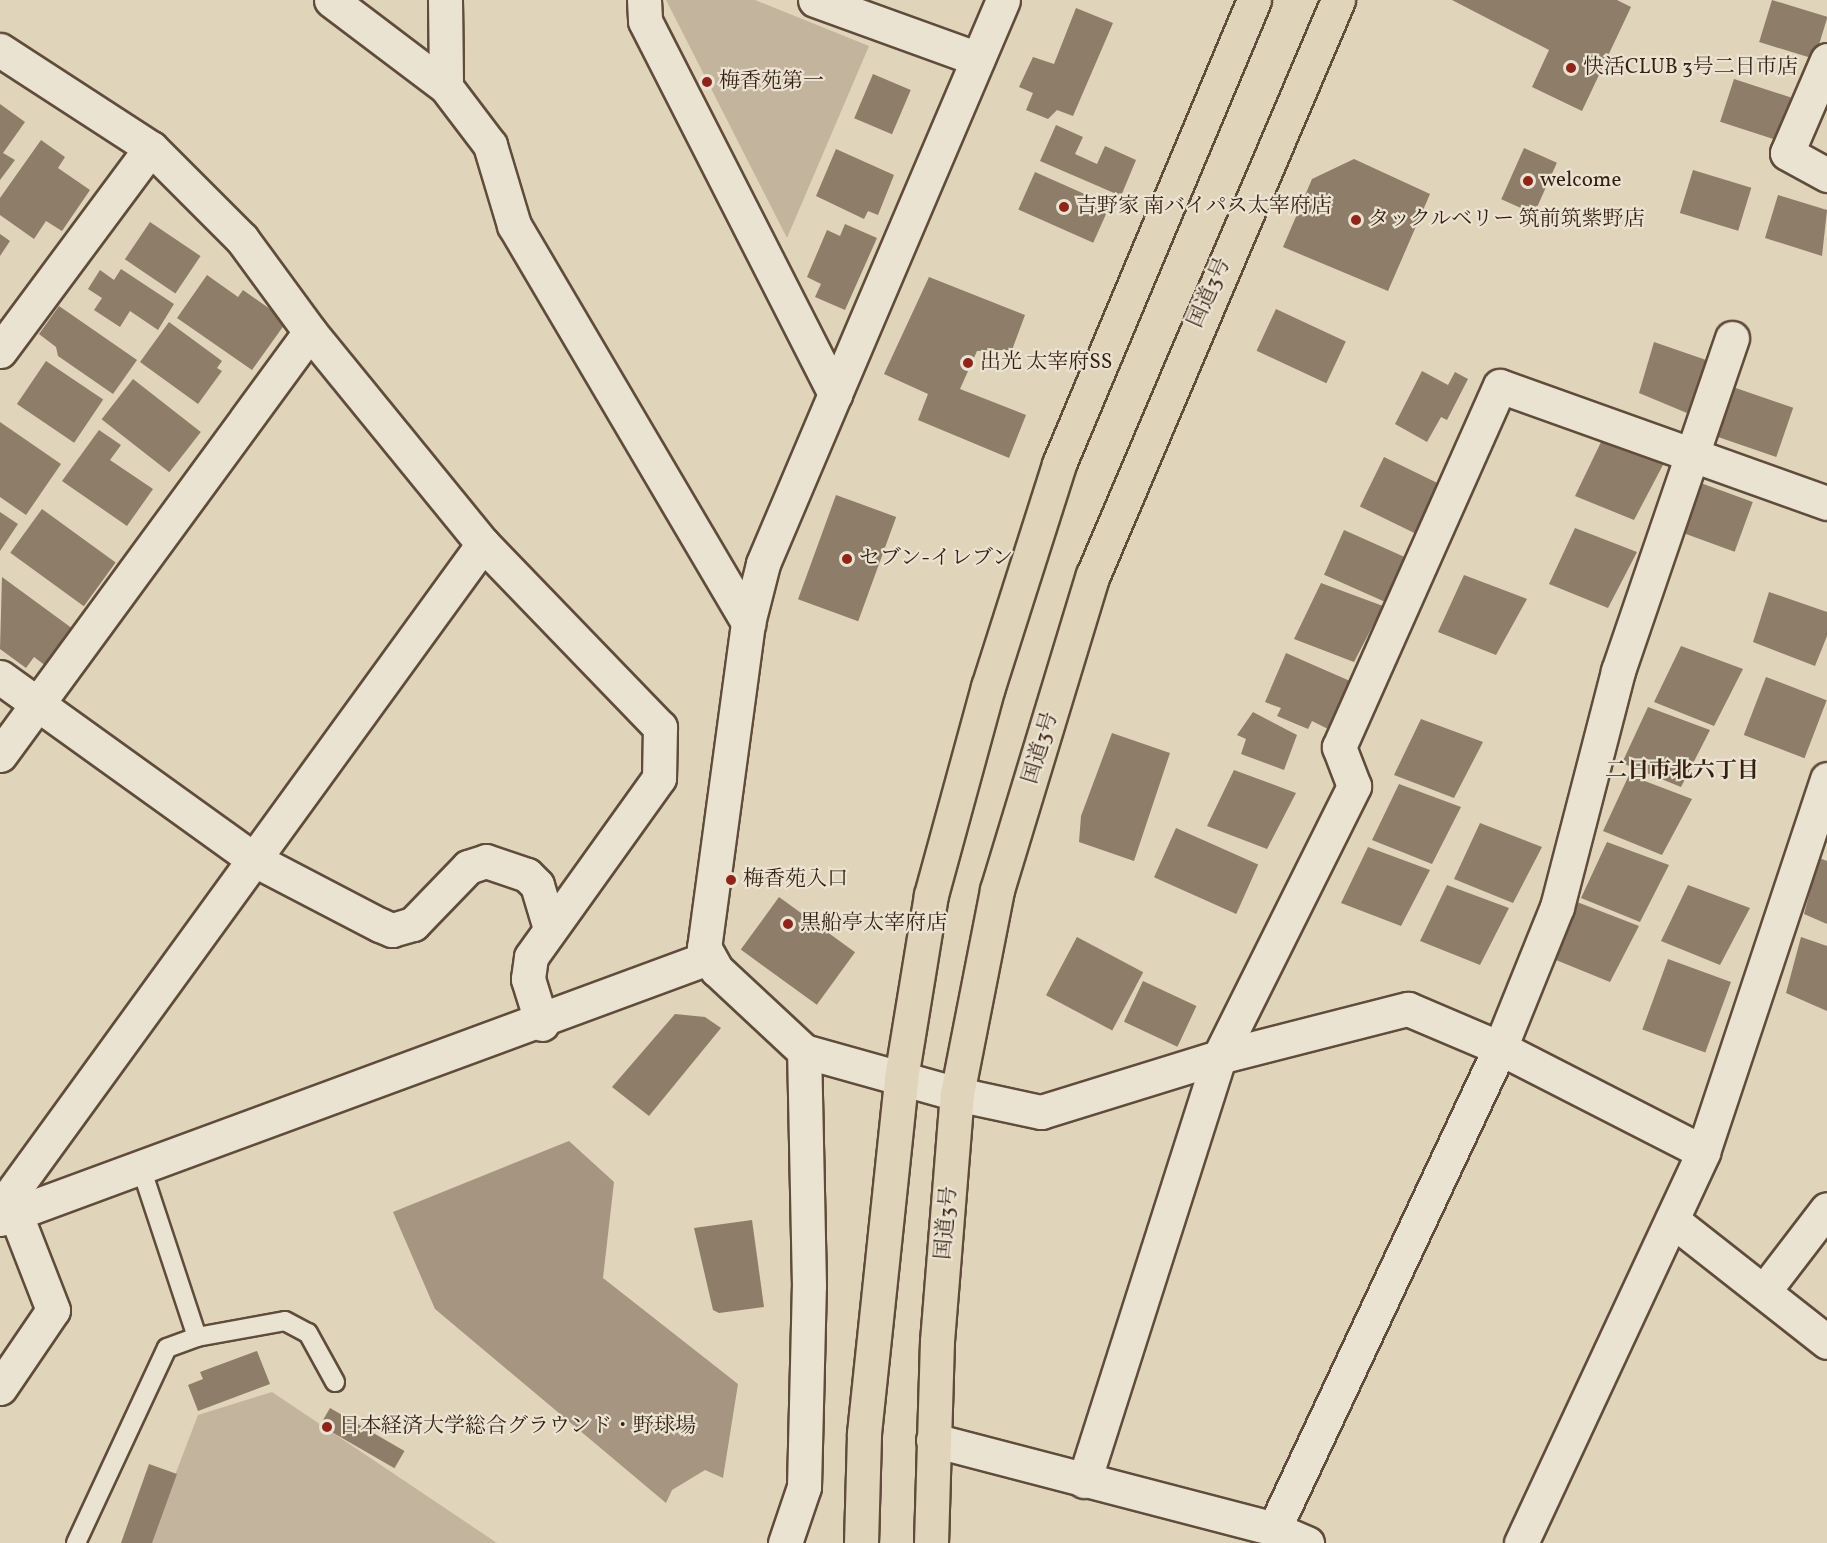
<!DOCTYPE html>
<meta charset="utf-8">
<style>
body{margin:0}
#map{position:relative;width:1827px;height:1543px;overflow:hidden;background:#e0d4ba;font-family:Vollkorn,"Noto Serif JP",serif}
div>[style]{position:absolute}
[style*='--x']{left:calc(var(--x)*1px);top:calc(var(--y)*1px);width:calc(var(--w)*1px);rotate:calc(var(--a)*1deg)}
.green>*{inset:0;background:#c3b59d}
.water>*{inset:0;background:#a69681}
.building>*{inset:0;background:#8e7d69;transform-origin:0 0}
.roads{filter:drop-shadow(2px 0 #604c3b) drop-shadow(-2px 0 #604c3b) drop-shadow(0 2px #604c3b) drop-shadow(0 -2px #604c3b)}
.lane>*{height:18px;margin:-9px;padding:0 9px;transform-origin:9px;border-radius:9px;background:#ebe3d2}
.street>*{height:33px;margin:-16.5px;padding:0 16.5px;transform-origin:16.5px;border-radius:16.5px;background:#ebe3d2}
.secondary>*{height:33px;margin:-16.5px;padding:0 16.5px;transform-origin:16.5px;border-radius:16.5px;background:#ebe3d2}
.highway>*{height:33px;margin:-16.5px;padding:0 16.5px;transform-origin:16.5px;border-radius:16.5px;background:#e0d4ba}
.dots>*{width:16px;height:16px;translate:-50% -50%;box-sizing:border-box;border:3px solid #ebe3d2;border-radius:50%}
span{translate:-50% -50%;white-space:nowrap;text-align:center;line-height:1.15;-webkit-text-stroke:4.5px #ebe3d2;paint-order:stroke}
.poi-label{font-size:21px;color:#361f11}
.left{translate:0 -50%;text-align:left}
.street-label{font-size:21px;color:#361f11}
.neighbourhood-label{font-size:22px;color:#361f11;font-weight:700}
</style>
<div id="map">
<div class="green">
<div style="clip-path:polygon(666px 0,755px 0,869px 46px,787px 238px)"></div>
<div style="clip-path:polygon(272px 1392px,497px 1543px,149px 1543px,198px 1415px)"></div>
</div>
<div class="water">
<div style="clip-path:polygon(569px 1141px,614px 1182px,603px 1278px,738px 1384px,723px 1478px,705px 1470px,672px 1490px,666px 1503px,435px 1309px,393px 1212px)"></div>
</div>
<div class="building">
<div style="clip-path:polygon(1452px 0,1617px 0,1631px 7px,1582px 111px,1532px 87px,1549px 50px)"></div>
<div style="left:1772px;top:0;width:58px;height:44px;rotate:17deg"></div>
<div style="clip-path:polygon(1076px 8px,1113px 23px,1073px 116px,1057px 110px,1048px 119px,1026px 110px,1033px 93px,1019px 87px,1033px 57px,1054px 64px)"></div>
<div style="left:873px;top:74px;width:41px;height:48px;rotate:23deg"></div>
<div style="left:1734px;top:79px;width:60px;height:45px;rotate:18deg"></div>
<div style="clip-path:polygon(0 104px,25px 122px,3px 153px,15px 160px,0 180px)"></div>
<div style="clip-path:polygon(1056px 125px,1083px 137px,1075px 154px,1097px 164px,1105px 146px,1136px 160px,1121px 196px,1040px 161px)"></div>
<div style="clip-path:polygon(41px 140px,65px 157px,58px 168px,90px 190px,62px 231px,46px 221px,34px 239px,0 215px,0 198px)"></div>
<div style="left:1524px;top:148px;width:36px;height:56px;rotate:24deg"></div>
<div style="clip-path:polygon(836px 149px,894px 175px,878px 215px,868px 211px,864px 219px,816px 196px)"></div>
<div style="clip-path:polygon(1354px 159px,1430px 194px,1388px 291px,1283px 247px,1312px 179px)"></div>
<div style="left:1693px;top:170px;width:61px;height:45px;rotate:17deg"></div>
<div style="left:1035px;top:172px;width:82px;height:41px;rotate:24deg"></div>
<div style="clip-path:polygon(1778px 195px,1827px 210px,1822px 256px,1765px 238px)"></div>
<div style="left:150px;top:222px;width:61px;height:45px;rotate:34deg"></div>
<div style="clip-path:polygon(845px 224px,877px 238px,845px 310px,815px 297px,821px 284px,807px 277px,827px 230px,840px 236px)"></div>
<div style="clip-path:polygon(0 234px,10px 241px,0 256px)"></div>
<div style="clip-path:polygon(121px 269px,174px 304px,158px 330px,130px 311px,120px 327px,94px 310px,102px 298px,88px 289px,100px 270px,114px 280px)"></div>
<div style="clip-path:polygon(207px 275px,238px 297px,243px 290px,287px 321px,252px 370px,177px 318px)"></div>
<div style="clip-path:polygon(929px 277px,1025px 315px,1012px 350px,977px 351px,960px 389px,1026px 415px,1009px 458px,918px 420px,928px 394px,884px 374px)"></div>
<div style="clip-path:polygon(59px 306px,137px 360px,113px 394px,58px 356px,56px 347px,39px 334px)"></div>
<div style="left:1276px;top:309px;width:77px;height:46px;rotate:25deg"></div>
<div style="clip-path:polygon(169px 322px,222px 361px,217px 368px,222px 371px,198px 404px,140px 362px)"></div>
<div style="clip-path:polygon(1654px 342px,1709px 361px,1687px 413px,1639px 393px)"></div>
<div style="left:46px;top:361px;width:69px;height:52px;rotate:34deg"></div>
<div style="clip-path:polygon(1422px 371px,1448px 385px,1455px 372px,1468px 379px,1447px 420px,1441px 417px,1427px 442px,1395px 424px)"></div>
<div style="left:133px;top:379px;width:86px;height:51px;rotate:38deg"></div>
<div style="left:1727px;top:385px;width:70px;height:52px;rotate:19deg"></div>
<div style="clip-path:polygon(0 422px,61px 464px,26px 515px,0 497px)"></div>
<div style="clip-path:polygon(99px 430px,121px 445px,110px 460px,153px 489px,127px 526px,62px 481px)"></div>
<div style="clip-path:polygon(1602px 440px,1664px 463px,1634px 520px,1575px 496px)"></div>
<div style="left:1384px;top:457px;width:64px;height:55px;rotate:26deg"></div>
<div style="left:1687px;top:478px;width:70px;height:53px;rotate:20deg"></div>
<div style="left:836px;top:495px;width:64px;height:111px;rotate:20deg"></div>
<div style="left:42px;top:509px;width:91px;height:54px;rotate:36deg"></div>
<div style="clip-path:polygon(0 512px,18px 524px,0 551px)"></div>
<div style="clip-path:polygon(1575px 528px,1637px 552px,1608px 608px,1549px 584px)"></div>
<div style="left:1344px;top:530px;width:67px;height:49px;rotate:24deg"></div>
<div style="clip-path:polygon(1464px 575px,1527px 599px,1496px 655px,1438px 632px)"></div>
<div style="clip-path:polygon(2px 577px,73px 629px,46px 666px,34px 657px,26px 668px,0 649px)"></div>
<div style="clip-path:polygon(1321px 583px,1383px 606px,1354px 662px,1294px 639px)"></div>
<div style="clip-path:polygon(1769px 592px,1827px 612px,1827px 636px,1815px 666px,1753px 642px)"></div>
<div style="clip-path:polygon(1681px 646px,1743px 669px,1714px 726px,1654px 702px)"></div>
<div style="clip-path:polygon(1286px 653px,1350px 681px,1328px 729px,1312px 721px,1308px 729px,1277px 716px,1281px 708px,1265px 702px)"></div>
<div style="left:1766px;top:677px;width:65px;height:62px;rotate:21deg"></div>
<div style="clip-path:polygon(1648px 707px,1710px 730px,1681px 787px,1622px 763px)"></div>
<div style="clip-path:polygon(1253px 712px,1297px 735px,1284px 770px,1241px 754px,1246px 739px,1237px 735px)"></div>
<div style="clip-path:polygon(1421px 719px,1483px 742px,1454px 798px,1394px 775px)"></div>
<div style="clip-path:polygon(1112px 733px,1170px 753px,1134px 861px,1079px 842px,1081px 816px)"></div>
<div style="clip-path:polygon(1234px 770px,1296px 793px,1267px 849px,1207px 826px)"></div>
<div style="clip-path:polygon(1629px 775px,1692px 799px,1662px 855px,1603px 831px)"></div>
<div style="clip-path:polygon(1399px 784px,1461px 807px,1432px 864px,1372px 840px)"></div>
<div style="clip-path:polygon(1480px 823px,1542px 847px,1513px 903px,1454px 879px)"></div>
<div style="left:1176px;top:828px;width:90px;height:54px;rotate:24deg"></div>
<div style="clip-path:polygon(1607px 842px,1669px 865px,1640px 922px,1581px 898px)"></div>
<div style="clip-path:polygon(1368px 847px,1430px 870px,1401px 926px,1341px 903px)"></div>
<div style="clip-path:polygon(1819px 858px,1827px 861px,1827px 924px,1804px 914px)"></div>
<div style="clip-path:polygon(1447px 885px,1509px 908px,1480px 965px,1420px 941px)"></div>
<div style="clip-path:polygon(1688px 885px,1750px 908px,1720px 965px,1661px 941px)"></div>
<div style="left:779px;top:897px;width:94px;height:65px;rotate:36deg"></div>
<div style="clip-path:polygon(1577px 902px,1639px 926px,1610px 982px,1551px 958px)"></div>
<div style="left:1077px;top:937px;width:75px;height:66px;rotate:28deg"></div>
<div style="clip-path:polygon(1801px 937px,1827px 946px,1827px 1011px,1786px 993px)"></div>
<div style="left:1668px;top:959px;width:67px;height:75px;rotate:20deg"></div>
<div style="left:1143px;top:981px;width:59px;height:45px;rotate:25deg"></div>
<div style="clip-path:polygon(675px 1014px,705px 1017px,721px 1028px,649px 1116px,612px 1087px)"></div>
<div style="clip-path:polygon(752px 1220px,764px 1307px,719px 1313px,713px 1310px,694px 1228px)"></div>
<div style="clip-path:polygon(257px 1351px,270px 1384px,198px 1411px,188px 1385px,203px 1379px,200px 1372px)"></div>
<div style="left:330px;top:1408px;width:86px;height:20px;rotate:30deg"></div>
<div style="clip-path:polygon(149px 1464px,177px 1474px,152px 1543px,121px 1543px)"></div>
</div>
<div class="roads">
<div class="lane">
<div style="--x:197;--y:1337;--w:89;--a:-10.3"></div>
<div style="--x:285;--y:1321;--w:26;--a:28"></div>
<div style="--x:308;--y:1333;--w:56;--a:61.1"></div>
<div style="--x:76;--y:1543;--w:215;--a:-65"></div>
<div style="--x:167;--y:1348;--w:32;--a:-20"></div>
<div style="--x:197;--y:1337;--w:181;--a:-108.3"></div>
</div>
<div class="street">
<div style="--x:331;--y:0;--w:144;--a:37.1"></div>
<div style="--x:446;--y:87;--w:73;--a:52.8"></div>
<div style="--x:490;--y:145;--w:84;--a:73.3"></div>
<div style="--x:514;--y:225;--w:462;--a:59.5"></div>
<div style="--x:445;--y:0;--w:87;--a:89.3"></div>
<div style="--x:815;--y:0;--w:173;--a:19.9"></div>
<div style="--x:0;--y:50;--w:180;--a:33"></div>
<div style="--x:151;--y:148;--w:129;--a:45"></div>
<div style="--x:242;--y:239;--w:115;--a:53.8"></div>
<div style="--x:310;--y:332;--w:274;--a:50.8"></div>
<div style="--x:483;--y:544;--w:255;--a:46"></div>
<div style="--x:660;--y:727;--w:51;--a:91.1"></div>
<div style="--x:659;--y:778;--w:220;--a:125.6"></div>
<div style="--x:531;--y:957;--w:22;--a:98"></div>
<div style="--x:528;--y:979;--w:47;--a:72.7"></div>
<div style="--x:1827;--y:60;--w:101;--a:113.3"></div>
<div style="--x:1787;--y:153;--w:46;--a:28.8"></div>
<div style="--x:0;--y:351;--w:253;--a:-53.4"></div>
<div style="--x:835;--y:394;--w:428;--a:-66.9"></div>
<div style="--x:0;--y:677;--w:312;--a:35.7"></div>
<div style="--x:253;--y:859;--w:143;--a:27.5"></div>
<div style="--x:380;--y:925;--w:13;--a:23"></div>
<div style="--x:392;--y:930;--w:22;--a:-16"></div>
<div style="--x:413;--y:924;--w:79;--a:-46"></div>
<div style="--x:468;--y:867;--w:19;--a:-18"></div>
<div style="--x:486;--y:861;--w:43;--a:18.9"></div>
<div style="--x:527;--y:875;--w:14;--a:45"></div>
<div style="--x:537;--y:885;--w:42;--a:73.3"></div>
<div style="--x:0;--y:755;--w:524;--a:-53.76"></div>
<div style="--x:957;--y:1094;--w:86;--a:12.1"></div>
<div style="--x:1041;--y:1112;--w:186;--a:-17.2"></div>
<div style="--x:1219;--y:1057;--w:195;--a:-14.3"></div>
<div style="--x:1408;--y:1009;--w:100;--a:23"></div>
<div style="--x:1500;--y:1048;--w:228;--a:27.1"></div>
<div style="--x:0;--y:1209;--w:822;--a:-54.01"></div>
<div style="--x:0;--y:1219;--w:755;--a:-20.24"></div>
<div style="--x:1672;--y:1220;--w:197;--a:38.2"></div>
<div style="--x:1764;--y:1291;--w:103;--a:-52.5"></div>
<div style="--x:0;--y:1388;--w:94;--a:-55.8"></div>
<div style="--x:53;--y:1310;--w:107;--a:-111.3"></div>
<div style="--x:933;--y:1440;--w:352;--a:14.6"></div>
<div style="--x:1274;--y:1529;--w:36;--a:23"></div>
<div style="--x:1084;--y:1481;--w:445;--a:-72.3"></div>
<div style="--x:1219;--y:1057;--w:303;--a:-63.5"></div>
<div style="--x:1354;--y:786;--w:42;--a:-111"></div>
<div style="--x:1339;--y:747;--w:395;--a:-66"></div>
<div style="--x:1500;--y:386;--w:347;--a:19.7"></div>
<div style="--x:1274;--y:1529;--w:531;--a:-64.83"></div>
<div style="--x:1500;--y:1048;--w:152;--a:-68"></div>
<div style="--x:1557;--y:907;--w:244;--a:-75.5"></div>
<div style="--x:1618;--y:671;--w:352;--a:-71.1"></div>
<div style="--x:785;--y:1543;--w:59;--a:-71.3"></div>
<div style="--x:804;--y:1487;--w:201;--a:-88.6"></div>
<div style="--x:809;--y:1286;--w:235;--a:-91.2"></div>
<div style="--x:1521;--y:1543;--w:431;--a:-65"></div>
<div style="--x:1703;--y:1152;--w:393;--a:-71.6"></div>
</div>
<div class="secondary">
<div style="--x:644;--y:0;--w:21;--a:87"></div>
<div style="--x:645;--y:21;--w:419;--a:63"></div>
<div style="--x:835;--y:394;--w:185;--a:113"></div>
<div style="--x:763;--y:564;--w:61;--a:104.3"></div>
<div style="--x:748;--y:623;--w:327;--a:97.7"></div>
<div style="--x:704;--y:947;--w:26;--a:61"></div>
<div style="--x:717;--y:970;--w:119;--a:43"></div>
<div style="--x:804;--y:1051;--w:159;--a:15.7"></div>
</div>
<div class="highway">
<div style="--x:861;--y:1543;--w:110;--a:-88.4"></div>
<div style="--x:864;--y:1433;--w:357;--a:-84"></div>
<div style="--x:901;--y:1078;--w:185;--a:-80.7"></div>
<div style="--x:931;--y:895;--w:216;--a:-74.7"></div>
<div style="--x:988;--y:687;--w:234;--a:-72.3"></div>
<div style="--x:1059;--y:464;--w:503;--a:-67.2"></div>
<div style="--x:931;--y:1543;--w:202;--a:-88.3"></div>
<div style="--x:937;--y:1341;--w:248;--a:-85.4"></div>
<div style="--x:957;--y:1094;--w:208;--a:-78.9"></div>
<div style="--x:997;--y:890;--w:329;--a:-73.1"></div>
<div style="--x:1093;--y:575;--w:625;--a:-66.92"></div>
</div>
</div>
<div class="dots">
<div style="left:1571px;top:68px;background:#8f2418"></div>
<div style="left:707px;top:82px;background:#8f2418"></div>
<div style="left:1528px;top:181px;background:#8f2418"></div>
<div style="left:1064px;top:207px;background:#8f2418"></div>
<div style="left:1356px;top:220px;background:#8f2418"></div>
<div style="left:968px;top:363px;background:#8f2418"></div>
<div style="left:847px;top:559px;background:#8f2418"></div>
<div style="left:731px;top:880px;background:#8f2418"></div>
<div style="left:788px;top:924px;background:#8f2418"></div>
<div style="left:327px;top:1427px;background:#8f2418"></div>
</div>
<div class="poi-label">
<span class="left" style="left:1583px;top:68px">快活CLUB 3号二日市店</span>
<span class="left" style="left:719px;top:82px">梅香苑第一</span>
<span class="left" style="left:1540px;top:181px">welcome</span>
<span class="left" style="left:1076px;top:207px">吉野家 南バイパス太宰府店</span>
<span class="left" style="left:1368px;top:220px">タックルベリー 筑前筑紫野店</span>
<span class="left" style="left:980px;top:363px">出光 太宰府SS</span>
<span class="left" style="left:859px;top:559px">セブン-イレブン</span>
<span class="left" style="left:743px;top:880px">梅香苑入口</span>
<span class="left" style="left:800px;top:924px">黒船亭太宰府店</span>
<span class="left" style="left:339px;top:1427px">日本経済大学総合グラウンド・野球場</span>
</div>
<div class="street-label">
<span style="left:1210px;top:293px;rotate:-66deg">国道3号</span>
<span style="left:1041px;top:748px;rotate:-73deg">国道3号</span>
<span style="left:947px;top:1223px;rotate:-85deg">国道3号</span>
</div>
<div class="neighbourhood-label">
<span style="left:1682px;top:772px">二日市北六丁目</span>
</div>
</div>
